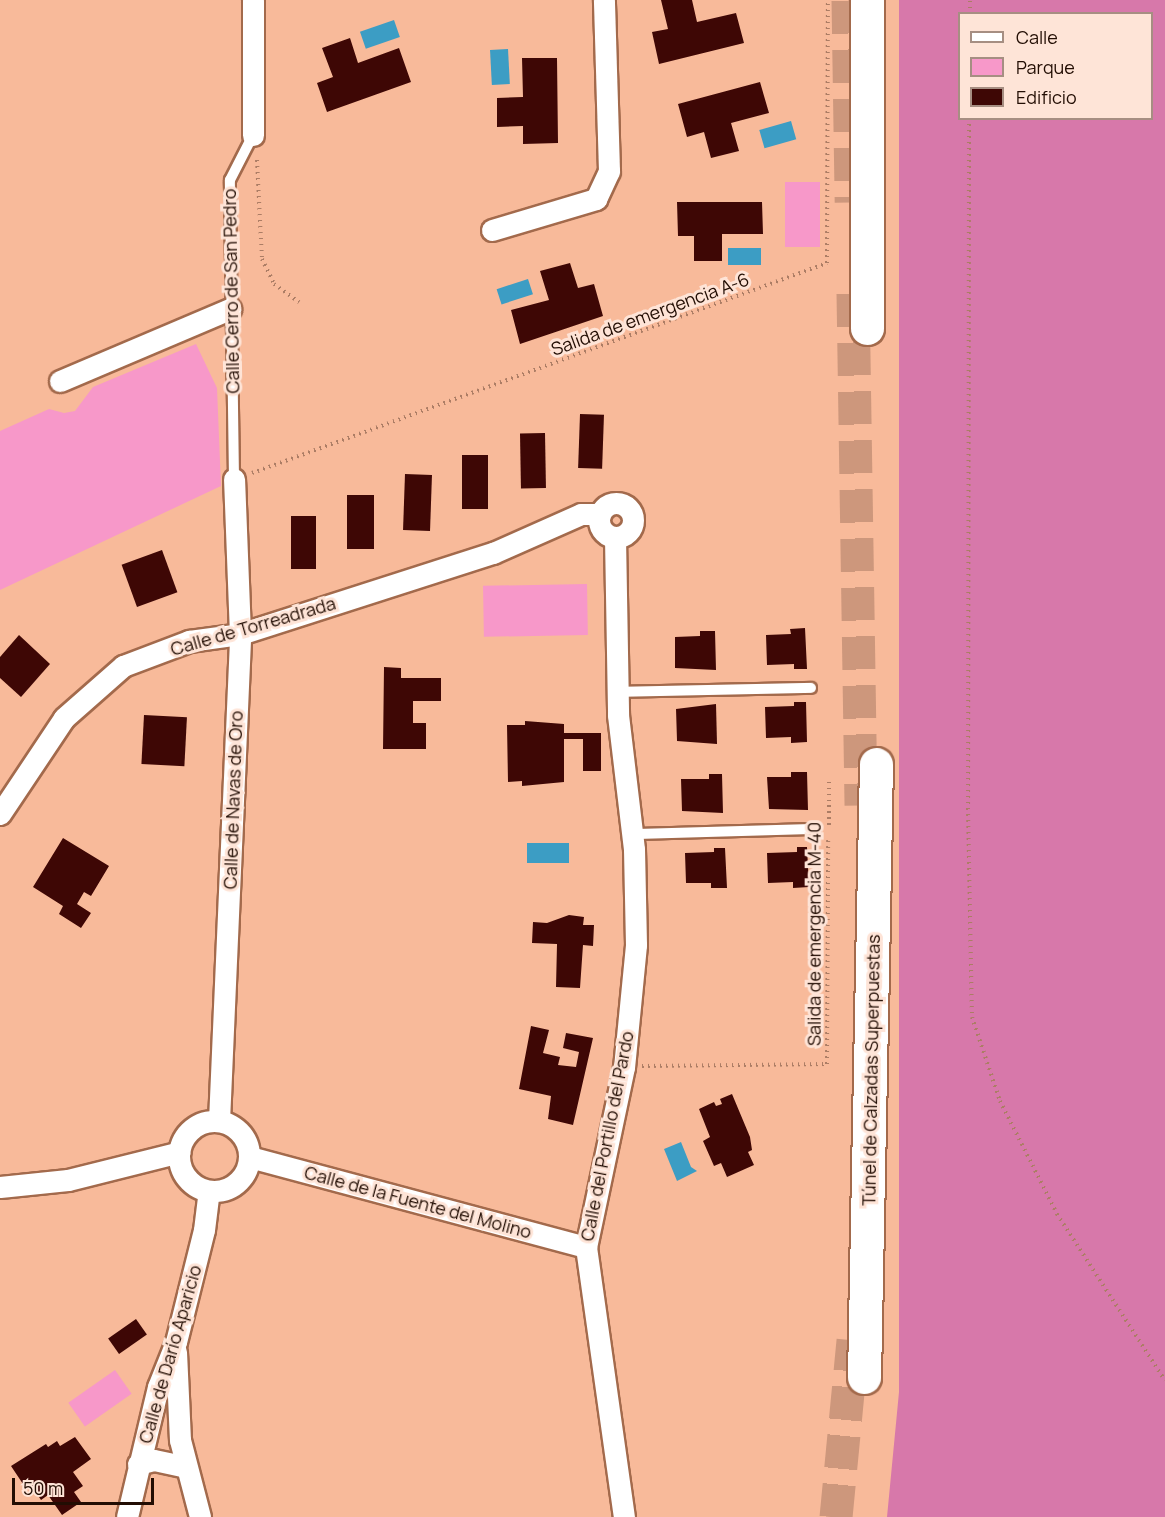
<!DOCTYPE html>
<meta charset="utf-8">
<style>
body{margin:0}
#map{position:relative;width:1165px;height:1517px;overflow:hidden;background:#f8ba9a;font-family:Manrope,sans-serif}
div>[style]{position:absolute}
[style*='--x']{left:calc(var(--x)*1px);top:calc(var(--y)*1px);width:calc(var(--w)*1px);rotate:calc(var(--a)*1deg)}
.green>*{inset:0;background:#f798c9;transform-origin:0 0}
.forest>*{inset:0;background:#d778aa}
.water>*{inset:0;background:#3c9dc4;transform-origin:0 0}
.building>*{inset:0;background:#3e0705;transform-origin:0 0}
.highway-tunnel>*{height:33px;margin-top:-16.5px;transform-origin:0;background:repeating-linear-gradient(90deg,#cd977c 0 33px,transparent 0 49px)}
.path>*{height:4px;margin-top:-2px;transform-origin:0;background:repeating-linear-gradient(90deg,#ac7d65 0 1.5px,transparent 0 6px)}
.roads{filter:drop-shadow(2px 0 #a36a4c) drop-shadow(-2px 0 #a36a4c) drop-shadow(0 2px #a36a4c) drop-shadow(0 -2px #a36a4c)}
.lane>*{height:10px;margin:-5px;padding:0 5px;transform-origin:5px;border-radius:5px;background:#fff}
.street>*{height:21px;margin:-10.5px;padding:0 10.5px;transform-origin:10.5px;border-radius:10.5px;background:#fff}
.street>.ring{margin:-10.5px;padding:0;box-sizing:content-box;background:none;border:21px solid #fff;border-radius:50%}
.highway>*{height:33px;margin:-16.5px;padding:0 16.5px;transform-origin:16.5px;border-radius:16.5px;background:#fff}
span{translate:-50% -50%;white-space:nowrap;text-align:center;line-height:1.15;-webkit-text-stroke:6px #fee4d7;paint-order:stroke}
.street-label{font-size:18px;color:#220d03}
.legend{position:absolute;left:958px;top:12px;width:195px;height:108px;box-sizing:border-box;background:#fee4d7;border:2px solid #a68e82;margin:0;padding:8px 10px;list-style:none;font-size:18px;color:#220d03}
.legend li{display:flex;align-items:center;gap:12px;height:30px}
.legend b{width:30px;border:2px solid #a68e82}
.scale{position:absolute;left:12px;top:1478px;width:142px;height:27px;box-sizing:border-box;border:3px solid #220d03;border-top:0;padding-left:8px;font-size:18px;line-height:21px;white-space:nowrap;color:#220d03;-webkit-text-stroke:4px #fee4d7;paint-order:stroke}
</style>
<div id="map">
<div class="green">
<div style="left:785px;top:182px;width:35px;height:65px"></div>
<div style="clip-path:polygon(196px 344px,217px 388px,221px 486px,0 590px,0 431px,49px 409px,64px 413px,75px 411px,93px 387px)"></div>
<div style="left:587px;top:584px;width:51px;height:104px;rotate:89deg"></div>
<div style="left:115px;top:1370px;width:29px;height:57px;rotate:55deg"></div>
</div>
<div class="forest">
<div style="clip-path:polygon(evenodd,899px 0,1165px 0,1165px 1517px,887px 1517px,899px 1392px,899px 0,960px 14px,1152px 14px,1152px 118px,960px 118px,960px 14px)"></div>
</div>
<div class="water">
<div style="left:394px;top:20px;width:18px;height:36px;rotate:71deg"></div>
<div style="left:508px;top:49px;width:35px;height:18px;rotate:87deg"></div>
<div style="left:791px;top:121px;width:19px;height:33px;rotate:74deg"></div>
<div style="left:728px;top:248px;width:33px;height:17px"></div>
<div style="left:528px;top:279px;width:16px;height:33px;rotate:72deg"></div>
<div style="left:569px;top:843px;width:20px;height:42px;rotate:90deg"></div>
<div style="clip-path:polygon(681px 1142px,691px 1167px,697px 1171px,677px 1181px,664px 1149px)"></div>
</div>
<div class="building">
<div style="clip-path:polygon(661px 0,692px 0,697px 22px,736px 13px,744px 43px,659px 64px,652px 32px,668px 29px)"></div>
<div style="clip-path:polygon(350px 38px,358px 63px,399px 48px,411px 82px,327px 112px,317px 83px,333px 77px,322px 48px)"></div>
<div style="clip-path:polygon(522px 58px,557px 58px,558px 143px,523px 144px,523px 126px,497px 127px,497px 98px,523px 97px)"></div>
<div style="clip-path:polygon(760px 82px,769px 113px,731px 123px,739px 151px,711px 158px,704px 132px,687px 137px,678px 104px)"></div>
<div style="clip-path:polygon(677px 202px,762px 202px,763px 234px,722px 234px,722px 261px,694px 261px,694px 236px,678px 236px)"></div>
<div style="clip-path:polygon(570px 263px,578px 288px,594px 284px,603px 316px,520px 344px,511px 310px,549px 300px,540px 271px)"></div>
<div style="left:580px;top:414px;width:24px;height:54px;rotate:2deg"></div>
<div style="left:545px;top:433px;width:55px;height:25px;rotate:89deg"></div>
<div style="left:462px;top:455px;width:26px;height:54px"></div>
<div style="left:405px;top:474px;width:27px;height:56px;rotate:2deg"></div>
<div style="left:347px;top:495px;width:27px;height:54px"></div>
<div style="left:291px;top:516px;width:25px;height:53px"></div>
<div style="left:162px;top:550px;width:45px;height:43px;rotate:70deg"></div>
<div style="clip-path:polygon(805px 628px,807px 669px,794px 669px,794px 664px,767px 665px,766px 635px,791px 634px,790px 629px)"></div>
<div style="clip-path:polygon(700px 631px,715px 631px,716px 670px,675px 668px,675px 637px,700px 636px)"></div>
<div style="clip-path:polygon(19px 635px,50px 664px,21px 697px,0 678px,0 657px)"></div>
<div style="clip-path:polygon(384px 667px,401px 668px,401px 678px,441px 678px,441px 701px,413px 701px,413px 723px,426px 723px,426px 749px,383px 749px)"></div>
<div style="clip-path:polygon(794px 702px,806px 702px,807px 742px,791px 743px,791px 737px,766px 738px,765px 707px,794px 706px)"></div>
<div style="clip-path:polygon(716px 704px,717px 744px,677px 741px,676px 709px)"></div>
<div style="left:144px;top:715px;width:43px;height:49px;rotate:3deg"></div>
<div style="clip-path:polygon(525px 721px,564px 724px,564px 733px,601px 733px,601px 771px,583px 771px,583px 739px,564px 739px,564px 782px,522px 786px,522px 781px,508px 782px,507px 725px,525px 725px)"></div>
<div style="clip-path:polygon(791px 772px,807px 772px,808px 810px,769px 809px,767px 777px,791px 777px)"></div>
<div style="clip-path:polygon(709px 774px,722px 774px,723px 813px,682px 811px,681px 779px,709px 779px)"></div>
<div style="clip-path:polygon(63px 838px,109px 866px,91px 896px,84px 892px,77px 904px,91px 913px,81px 928px,59px 914px,63px 906px,33px 887px)"></div>
<div style="clip-path:polygon(797px 847px,807px 847px,809px 887px,793px 888px,793px 882px,768px 883px,767px 853px,797px 852px)"></div>
<div style="clip-path:polygon(714px 848px,725px 848px,727px 888px,711px 888px,711px 883px,686px 883px,685px 853px,714px 852px)"></div>
<div style="clip-path:polygon(569px 915px,584px 917px,583px 925px,594px 925px,593px 946px,583px 945px,580px 988px,556px 987px,557px 944px,532px 943px,533px 922px,547px 923px)"></div>
<div style="clip-path:polygon(531px 1026px,549px 1030px,543px 1053px,560px 1057px,558px 1065px,576px 1067px,579px 1052px,563px 1048px,566px 1033px,593px 1038px,573px 1125px,548px 1119px,551px 1096px,519px 1089px)"></div>
<div style="clip-path:polygon(732px 1094px,750px 1137px,752px 1150px,748px 1152px,754px 1165px,727px 1177px,721px 1163px,714px 1166px,703px 1141px,710px 1137px,699px 1109px,714px 1102px,716px 1106px,722px 1104px,720px 1099px)"></div>
<div style="left:136px;top:1319px;width:19px;height:34px;rotate:55deg"></div>
<div style="clip-path:polygon(75px 1437px,91px 1459px,73px 1472px,83px 1486px,74px 1492px,81px 1502px,62px 1515px,48px 1495px,41px 1500px,28px 1480px,23px 1484px,11px 1466px,46px 1444px,48px 1447px,57px 1441px,60px 1446px)"></div>
</div>
<div class="highway-tunnel">
<div style="--x:848;--y:0;--w:202;--a:89.1"></div>
<div style="--x:853;--y:293;--w:512;--a:89.1"></div>
<div style="--x:836;--y:1517;--w:178;--a:-84.5"></div>
</div>
<div class="path">
<div style="--x:970;--y:14;--w:14;--a:-90"></div>
<div style="--x:969;--y:118;--w:690;--a:90.08"></div>
<div style="--x:968;--y:808;--w:209;--a:88.9"></div>
<div style="--x:972;--y:1017;--w:89;--a:71.6"></div>
<div style="--x:1000;--y:1101;--w:127;--a:63.2"></div>
<div style="--x:1057;--y:1214;--w:198;--a:57"></div>
<div style="--x:257;--y:160;--w:99;--a:87.1"></div>
<div style="--x:262;--y:259;--w:28;--a:64"></div>
<div style="--x:274;--y:284;--w:31;--a:36"></div>
<div style="--x:252;--y:473;--w:612;--a:-20.06"></div>
<div style="--x:827;--y:263;--w:263;--a:-89.8"></div>
<div style="--x:829;--y:825;--w:44;--a:-90"></div>
<div style="--x:642;--y:1066;--w:185;--a:-0.6"></div>
<div style="--x:827;--y:1064;--w:228;--a:-89.7"></div>
</div>
<div class="roads">
<div class="lane">
<div style="--x:234;--y:479;--w:299;--a:-90.8"></div>
<div style="--x:230;--y:180;--w:51;--a:-62.9"></div>
<div style="--x:617;--y:692;--w:194;--a:-1.2"></div>
<div style="--x:633;--y:834;--w:182;--a:-1.6"></div>
</div>
<div class="street">
<div style="--x:253;--y:0;--w:135;--a:90"></div>
<div style="--x:492;--y:230;--w:109;--a:-16.6"></div>
<div style="--x:596;--y:199;--w:31;--a:-65"></div>
<div style="--x:609;--y:171;--w:171;--a:-91.7"></div>
<div style="--x:60;--y:381;--w:185;--a:-23"></div>
<div class="ring" style="left:599px;top:503px;width:13px;height:13px"></div>
<div style="--x:615;--y:537;--w:178;--a:89"></div>
<div style="--x:618;--y:715;--w:135;--a:83.2"></div>
<div style="--x:634;--y:849;--w:96;--a:88.8"></div>
<div style="--x:636;--y:945;--w:123;--a:95.6"></div>
<div style="--x:624;--y:1067;--w:184;--a:101.9"></div>
<div style="--x:586;--y:1247;--w:273;--a:82"></div>
<div style="--x:0;--y:814;--w:115;--a:-56.3"></div>
<div style="--x:64;--y:718;--w:79;--a:-41.4"></div>
<div style="--x:123;--y:666;--w:71;--a:-20.7"></div>
<div style="--x:189;--y:641;--w:51;--a:-7.8"></div>
<div style="--x:240;--y:634;--w:266;--a:-17.8"></div>
<div style="--x:493;--y:553;--w:96;--a:-23.9"></div>
<div style="--x:581;--y:514;--w:19;--a:0"></div>
<div style="--x:219;--y:1121;--w:487;--a:-87.5"></div>
<div style="--x:240;--y:634;--w:155;--a:-92.2"></div>
<div class="ring" style="left:179px;top:1121px;width:49px;height:49px"></div>
<div style="--x:250;--y:1157;--w:348;--a:15"></div>
<div style="--x:0;--y:1187;--w:68;--a:-5.9"></div>
<div style="--x:68;--y:1180;--w:115;--a:-14"></div>
<div style="--x:176;--y:1352;--w:88;--a:87.4"></div>
<div style="--x:180;--y:1440;--w:80;--a:75.4"></div>
<div style="--x:138;--y:1464;--w:16;--a:-14"></div>
<div style="--x:154;--y:1460;--w:33;--a:12"></div>
<div style="--x:127;--y:1517;--w:134;--a:-76.6"></div>
<div style="--x:158;--y:1387;--w:48;--a:-68.2"></div>
<div style="--x:176;--y:1342;--w:115;--a:-76"></div>
<div style="--x:204;--y:1230;--w:39;--a:-83"></div>
</div>
<div class="highway">
<div style="--x:867;--y:328;--w:328;--a:-90"></div>
<div style="--x:864;--y:1377;--w:613;--a:-88.88"></div>
</div>
</div>
<div class="street-label">
<span style="left:231px;top:291px;rotate:-91deg">Calle Cerro de San Pedro</span>
<span style="left:650px;top:314px;rotate:-20deg">Salida de emergencia A-6</span>
<span style="left:253px;top:626px;rotate:-16deg">Calle de Torreadrada</span>
<span style="left:233px;top:800px;rotate:-88deg">Calle de Navas de Oro</span>
<span style="left:814px;top:934px;rotate:-90deg">Salida de emergencia M-40</span>
<span style="left:871px;top:1070px;rotate:-89deg">Túnel de Calzadas Superpuestas</span>
<span style="left:607px;top:1136px;rotate:-79deg">Calle del Portillo del Pardo</span>
<span style="left:418px;top:1202px;rotate:15deg">Calle de la Fuente del Molino</span>
<span style="left:170px;top:1354px;rotate:-74deg">Calle de Darío Aparicio</span>
</div>
<ul class="legend">
<li><b style="height:8px;background:#fff"></b>Calle</li>
<li><b style="height:16px;background:#f798c9"></b>Parque</li>
<li><b style="height:16px;background:#3e0705"></b>Edificio</li>
</ul>
<div class="scale">50 m</div>
</div>
